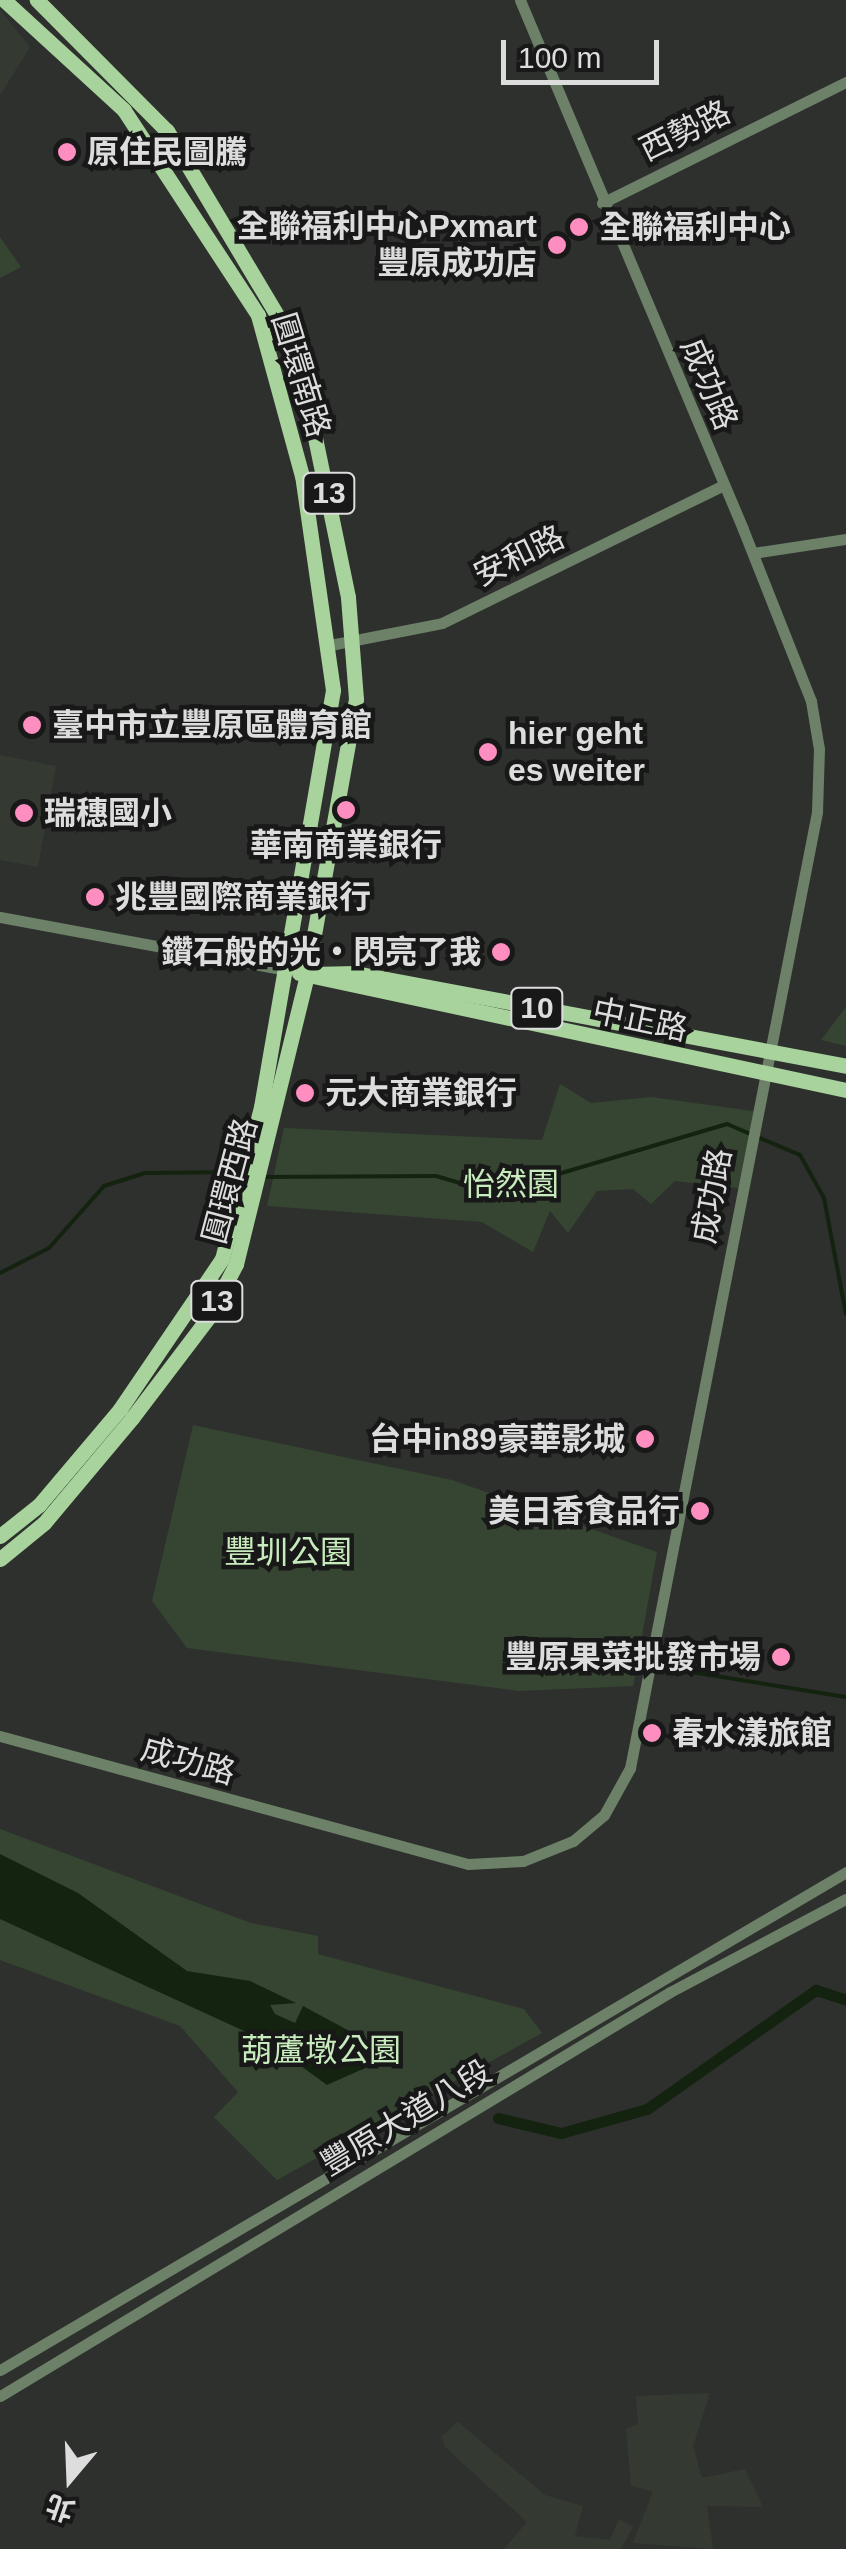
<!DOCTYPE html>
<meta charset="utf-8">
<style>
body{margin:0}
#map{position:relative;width:846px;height:2549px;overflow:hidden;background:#2e302d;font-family:Helvetica,"Noto Sans TC",sans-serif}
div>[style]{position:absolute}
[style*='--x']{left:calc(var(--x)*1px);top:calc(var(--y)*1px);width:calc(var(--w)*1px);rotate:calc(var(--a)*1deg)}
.built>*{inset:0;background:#343a32}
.green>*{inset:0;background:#354531}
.water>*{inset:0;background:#13230f}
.stream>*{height:4px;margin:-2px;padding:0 2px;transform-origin:2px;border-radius:2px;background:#13230f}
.canal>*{height:11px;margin:-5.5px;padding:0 5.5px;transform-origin:5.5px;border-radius:5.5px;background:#13230f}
.tertiary>*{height:11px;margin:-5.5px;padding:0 5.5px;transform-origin:5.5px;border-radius:5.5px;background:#6c8167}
.primary>*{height:15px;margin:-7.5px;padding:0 7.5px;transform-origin:7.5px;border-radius:7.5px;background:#a8d39d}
.dots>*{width:28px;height:28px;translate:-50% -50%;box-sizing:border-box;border:5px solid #171817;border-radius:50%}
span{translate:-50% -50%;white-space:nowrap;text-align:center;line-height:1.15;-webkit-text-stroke:9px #171817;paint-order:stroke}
.shield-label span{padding:2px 8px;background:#171817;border:2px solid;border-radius:8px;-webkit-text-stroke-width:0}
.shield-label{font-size:30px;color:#dcdddc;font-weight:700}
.street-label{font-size:32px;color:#dcdddc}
.poi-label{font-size:32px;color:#dcdddc;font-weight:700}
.left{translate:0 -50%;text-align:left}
.right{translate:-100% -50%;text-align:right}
.park-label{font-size:32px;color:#c7ebbd}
.north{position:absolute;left:20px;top:2429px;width:100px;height:100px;-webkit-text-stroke:8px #171817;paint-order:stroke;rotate:199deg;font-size:28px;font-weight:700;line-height:40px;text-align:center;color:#dcdddc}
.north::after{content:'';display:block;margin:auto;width:35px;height:45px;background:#dcdddc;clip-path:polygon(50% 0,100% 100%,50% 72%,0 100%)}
.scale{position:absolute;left:501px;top:40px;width:158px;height:45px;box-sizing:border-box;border:5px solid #dcdddc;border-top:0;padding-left:12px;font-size:30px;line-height:35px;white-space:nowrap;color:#dcdddc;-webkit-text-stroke:8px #171817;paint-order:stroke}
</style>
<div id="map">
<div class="built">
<div style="clip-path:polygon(0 10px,30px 47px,0 95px)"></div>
<div style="clip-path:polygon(0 755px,56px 766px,38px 867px,0 860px)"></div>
<div style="clip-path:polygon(710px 2393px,693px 2446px,702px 2478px,745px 2469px,763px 2507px,707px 2506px,713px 2549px,633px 2543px,653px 2491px,631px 2486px,626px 2429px,638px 2424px,636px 2396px)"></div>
<div style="clip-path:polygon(458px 2422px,545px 2495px,583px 2506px,575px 2536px,610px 2540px,619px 2519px,633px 2527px,621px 2549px,504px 2549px,527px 2522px,445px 2447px,441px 2437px)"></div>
</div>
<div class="green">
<div style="clip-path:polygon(0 237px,21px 267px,0 278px)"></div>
<div style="clip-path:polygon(846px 1007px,846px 1046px,821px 1040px)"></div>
<div style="clip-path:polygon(560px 1084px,591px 1103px,651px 1097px,760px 1112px,746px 1189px,675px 1181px,651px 1204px,633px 1189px,597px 1191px,568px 1233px,550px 1211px,533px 1252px,482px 1222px,267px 1206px,284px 1128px,542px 1140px)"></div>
<div style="clip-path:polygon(193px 1425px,452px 1480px,657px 1552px,633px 1686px,519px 1691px,187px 1648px,152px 1601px)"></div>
<div style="clip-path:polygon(0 1829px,251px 1923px,318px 1936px,318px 1954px,524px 2009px,542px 2033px,277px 2180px,214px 2117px,238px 2092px,180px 2026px,0 1960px)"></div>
</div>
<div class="water">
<div style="clip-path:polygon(0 1854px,78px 1893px,187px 1971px,250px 1981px,296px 2003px,270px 2005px,275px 2014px,295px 2023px,303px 2006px,379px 2047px,380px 2058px,367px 2049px,374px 2064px,327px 2085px,268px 2042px,0 1919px)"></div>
</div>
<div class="stream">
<div style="--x:262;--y:1177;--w:174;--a:-0.3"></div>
<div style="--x:436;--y:1176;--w:60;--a:16.3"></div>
<div style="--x:494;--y:1193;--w:243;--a:-16.5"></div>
<div style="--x:727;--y:1124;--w:79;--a:23"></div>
<div style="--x:800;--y:1155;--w:49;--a:60.8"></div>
<div style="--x:824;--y:1198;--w:118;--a:79.3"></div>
<div style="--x:0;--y:1273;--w:55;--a:-27"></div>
<div style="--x:49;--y:1248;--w:83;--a:-48.4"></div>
<div style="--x:104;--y:1186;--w:43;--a:-17.6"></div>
<div style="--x:145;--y:1173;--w:93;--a:-0.6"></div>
<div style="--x:673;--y:1669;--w:175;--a:9.2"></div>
</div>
<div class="canal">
<div style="--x:498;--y:2118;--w:65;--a:13.4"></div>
<div style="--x:561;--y:2133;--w:89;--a:-15.6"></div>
<div style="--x:647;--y:2109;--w:207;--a:-35.2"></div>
<div style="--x:816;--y:1990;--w:32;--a:18"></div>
</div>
<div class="tertiary">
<div style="--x:602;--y:203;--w:272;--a:-26.4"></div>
<div style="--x:753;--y:553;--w:94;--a:-8.6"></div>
<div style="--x:330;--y:645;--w:114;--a:-11.1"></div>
<div style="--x:442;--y:623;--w:312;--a:-26.1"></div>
<div style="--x:0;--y:917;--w:290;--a:10.5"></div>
<div style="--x:0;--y:1736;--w:485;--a:15.3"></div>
<div style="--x:468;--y:1864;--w:55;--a:-3.1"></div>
<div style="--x:523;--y:1861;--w:54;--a:-21.8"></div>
<div style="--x:573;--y:1841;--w:40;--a:-40"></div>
<div style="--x:604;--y:1815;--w:54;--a:-61"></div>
<div style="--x:630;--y:1768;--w:974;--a:-78.93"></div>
<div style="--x:817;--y:812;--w:63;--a:-88.2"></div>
<div style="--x:819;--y:749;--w:49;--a:-99.5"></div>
<div style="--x:811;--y:701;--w:185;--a:-111.6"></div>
<div style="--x:743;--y:529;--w:574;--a:-112.86"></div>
<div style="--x:0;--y:2370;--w:982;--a:-30.48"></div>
<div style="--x:0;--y:2396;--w:782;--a:-31.09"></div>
<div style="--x:670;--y:1992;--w:199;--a:-27.9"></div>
</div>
<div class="primary">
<div style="--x:299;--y:973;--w:559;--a:12.07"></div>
<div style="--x:311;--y:974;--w:44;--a:-1.3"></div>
<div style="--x:355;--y:973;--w:500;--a:10.7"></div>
<div style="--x:0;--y:1536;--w:50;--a:-38.5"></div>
<div style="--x:39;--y:1505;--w:126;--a:-49.8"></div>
<div style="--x:120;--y:1409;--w:181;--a:-55.8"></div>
<div style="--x:222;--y:1259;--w:157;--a:-75.6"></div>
<div style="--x:261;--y:1107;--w:423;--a:-80.2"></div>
<div style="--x:333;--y:690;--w:216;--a:-98.2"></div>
<div style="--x:302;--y:476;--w:167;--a:-105.3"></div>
<div style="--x:258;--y:315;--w:245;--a:-123.2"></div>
<div style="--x:124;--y:110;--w:163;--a:-137.5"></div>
<div style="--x:0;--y:1559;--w:57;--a:-39.3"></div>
<div style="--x:44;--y:1523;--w:137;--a:-50"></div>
<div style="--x:132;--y:1418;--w:126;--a:-52.8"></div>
<div style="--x:208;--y:1318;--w:61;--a:-62.6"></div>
<div style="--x:236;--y:1264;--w:299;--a:-76.2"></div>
<div style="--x:307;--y:974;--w:279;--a:-79.9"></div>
<div style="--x:356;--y:699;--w:102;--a:-94.5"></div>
<div style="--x:348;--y:597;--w:255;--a:-101.7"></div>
<div style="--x:296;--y:347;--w:252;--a:-120.8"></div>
<div style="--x:167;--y:131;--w:185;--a:-134.8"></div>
</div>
<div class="dots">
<div style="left:67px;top:152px;background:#fd8ebf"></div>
<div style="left:579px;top:227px;background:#fd8ebf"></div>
<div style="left:557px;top:245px;background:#fd8ebf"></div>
<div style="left:32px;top:725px;background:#fd8ebf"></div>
<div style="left:488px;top:752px;background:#fd8ebf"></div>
<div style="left:346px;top:810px;background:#fd8ebf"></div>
<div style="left:24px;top:813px;background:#fd8ebf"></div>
<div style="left:95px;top:897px;background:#fd8ebf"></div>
<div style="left:501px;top:952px;background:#fd8ebf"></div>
<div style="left:305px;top:1093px;background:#fd8ebf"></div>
<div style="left:645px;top:1439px;background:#fd8ebf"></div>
<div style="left:700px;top:1511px;background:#fd8ebf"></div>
<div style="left:781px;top:1657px;background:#fd8ebf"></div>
<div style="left:652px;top:1733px;background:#fd8ebf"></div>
</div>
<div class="shield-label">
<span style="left:329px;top:493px">13</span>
<span style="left:537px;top:1008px">10</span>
<span style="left:217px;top:1301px">13</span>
</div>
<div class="street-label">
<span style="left:685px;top:131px;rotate:-26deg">西勢路</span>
<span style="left:301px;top:375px;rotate:73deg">圓環南路</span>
<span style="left:709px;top:384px;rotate:67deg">成功路</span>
<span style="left:519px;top:556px;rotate:-26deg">安和路</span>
<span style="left:640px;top:1020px;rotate:12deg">中正路</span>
<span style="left:230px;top:1181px;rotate:-75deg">圓環西路</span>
<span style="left:712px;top:1196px;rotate:-80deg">成功路</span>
<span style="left:188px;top:1761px;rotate:16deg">成功路</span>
<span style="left:406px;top:2118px;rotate:-31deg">豐原大道八段</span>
</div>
<div class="poi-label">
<span class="left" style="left:87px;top:152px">原住民圖騰</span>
<span class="right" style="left:537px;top:245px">全聯福利中心Pxmart<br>豐原成功店</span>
<span class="left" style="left:599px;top:227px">全聯福利中心</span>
<span class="left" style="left:52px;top:725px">臺中市立豐原區體育館</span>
<span class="left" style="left:508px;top:752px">hier geht<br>es weiter</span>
<span class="left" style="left:44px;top:813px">瑞穗國小</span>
<span style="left:346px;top:845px">華南商業銀行</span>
<span class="left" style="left:115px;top:897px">兆豐國際商業銀行</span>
<span class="right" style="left:481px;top:952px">鑽石般的光‧閃亮了我</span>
<span class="left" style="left:325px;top:1093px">元大商業銀行</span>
<span class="right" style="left:625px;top:1439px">台中in89豪華影城</span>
<span class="right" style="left:680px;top:1511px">美日香食品行</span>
<span class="right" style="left:761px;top:1657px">豐原果菜批發市場</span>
<span class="left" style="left:672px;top:1733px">春水漾旅館</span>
</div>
<div class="park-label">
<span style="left:511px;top:1184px">怡然園</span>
<span style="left:288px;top:1552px">豐圳公園</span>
<span style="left:321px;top:2050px">葫蘆墩公園</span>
</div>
<div class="north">北</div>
<div class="scale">100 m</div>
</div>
